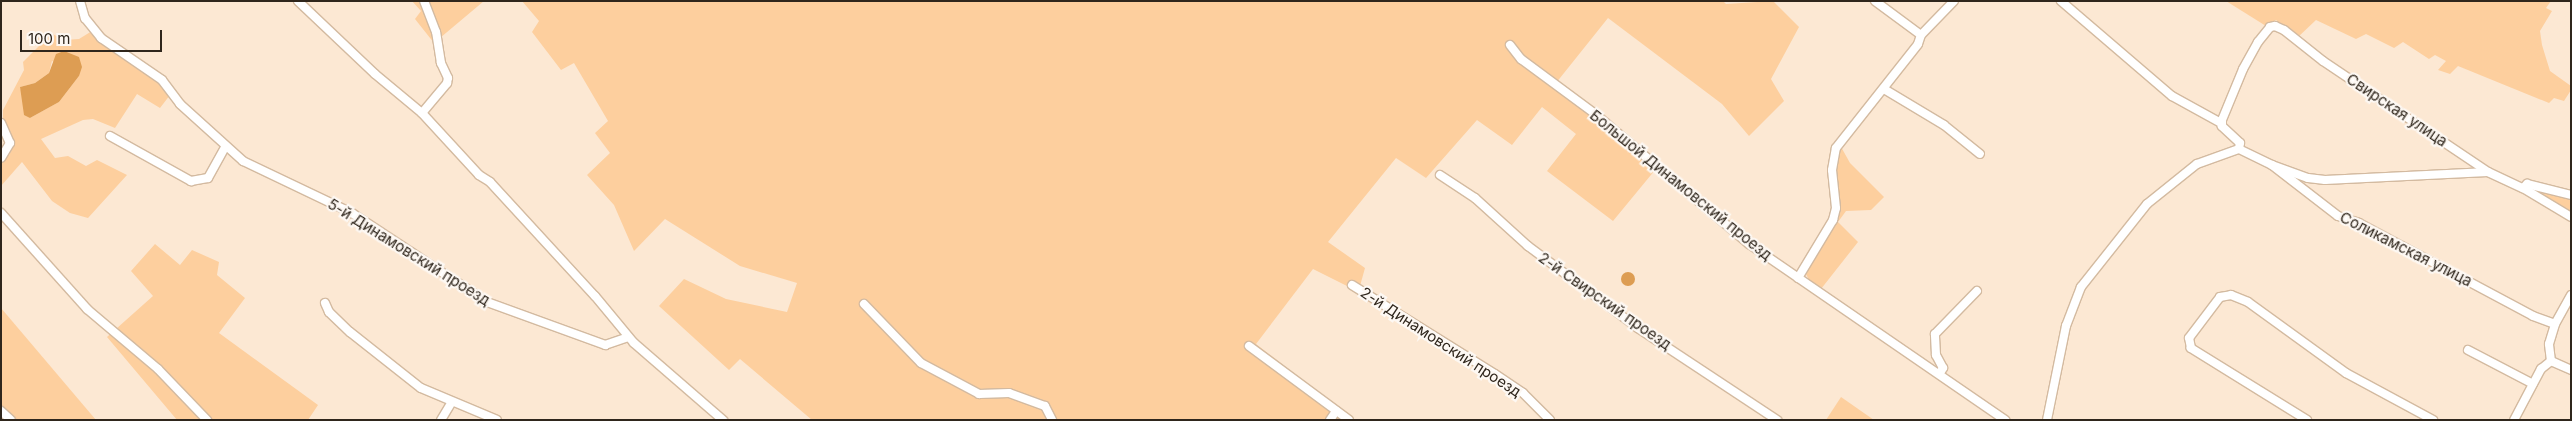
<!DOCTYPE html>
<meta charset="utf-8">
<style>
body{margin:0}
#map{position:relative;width:2572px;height:421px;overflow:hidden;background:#fce8d3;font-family:Inter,sans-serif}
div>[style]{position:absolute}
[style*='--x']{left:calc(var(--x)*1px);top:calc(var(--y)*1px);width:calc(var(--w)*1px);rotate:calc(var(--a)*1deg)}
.green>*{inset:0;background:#fdcf9e}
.water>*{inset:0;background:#dd9d53}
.round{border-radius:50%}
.roads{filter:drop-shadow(1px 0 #d3baa0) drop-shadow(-1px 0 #d3baa0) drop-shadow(0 1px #d3baa0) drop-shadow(0 -1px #d3baa0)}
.street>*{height:8px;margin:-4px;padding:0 4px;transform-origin:4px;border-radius:4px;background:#fff}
span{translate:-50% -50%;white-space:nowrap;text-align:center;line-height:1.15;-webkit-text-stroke:4.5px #fdf8f3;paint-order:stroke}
.street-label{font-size:15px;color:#2f261c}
.frame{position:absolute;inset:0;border:2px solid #2f261c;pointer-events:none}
.scale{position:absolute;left:20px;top:30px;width:142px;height:22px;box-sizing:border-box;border:2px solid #2f261c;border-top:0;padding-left:6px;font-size:15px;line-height:18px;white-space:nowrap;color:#2f261c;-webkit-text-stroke:4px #fdf8f3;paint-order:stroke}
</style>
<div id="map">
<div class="green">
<div style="clip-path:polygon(412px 1px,484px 1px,434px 43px,415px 19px,421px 11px)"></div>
<div style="clip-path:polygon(522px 1px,1723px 1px,1726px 4px,1773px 1px,1799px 27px,1771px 79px,1784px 101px,1749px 136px,1722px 104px,1608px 18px,1556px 83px,1660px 164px,1613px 221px,1547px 171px,1576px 134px,1542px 107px,1512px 145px,1477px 120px,1426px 178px,1396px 158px,1328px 242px,1365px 268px,1360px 286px,1353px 289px,1313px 269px,1256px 344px,1354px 420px,812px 420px,740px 359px,729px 370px,659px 306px,684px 279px,726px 299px,787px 312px,797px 283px,740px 266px,665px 219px,634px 251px,614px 205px,587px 175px,610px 153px,595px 133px,608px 121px,574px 63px,561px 70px,532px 32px,539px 21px)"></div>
<div style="clip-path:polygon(2226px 1px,2551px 1px,2546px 8px,2552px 11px,2540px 31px,2542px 45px,2550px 71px,2571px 86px,2571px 90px,2564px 101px,2554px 98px,2549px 103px,2458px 66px,2450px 74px,2438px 70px,2446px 61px,2435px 55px,2429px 59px,2403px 42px,2394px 48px,2366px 34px,2356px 39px,2316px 20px,2297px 38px,2276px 20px,2266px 26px)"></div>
<div style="clip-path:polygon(evenodd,47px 31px,64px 40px,79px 39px,92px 31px,157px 78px,170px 95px,160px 108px,137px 94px,115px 128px,93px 119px,83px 120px,41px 139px,55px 158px,68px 156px,86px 166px,97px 160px,127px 175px,88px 218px,70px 213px,52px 201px,22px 162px,1px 186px,1px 161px,9px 155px,15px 143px,3px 119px,3px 110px,24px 70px,23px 62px,39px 46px,38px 38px,47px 31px,52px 61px,79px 76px,59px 102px,30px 118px,20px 87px,35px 83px,49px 73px,52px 61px)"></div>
<div style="clip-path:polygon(1840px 145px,1850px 163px,1884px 197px,1871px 210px,1846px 211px,1838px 222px,1858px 242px,1821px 289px,1809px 280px,1804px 270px,1835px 220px,1834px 170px)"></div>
<div style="clip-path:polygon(2530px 189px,2571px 200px,2571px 214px)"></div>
<div style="clip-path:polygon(155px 244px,180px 265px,192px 250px,219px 262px,217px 275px,245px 298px,219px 333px,318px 405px,308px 420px,177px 420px,107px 337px,153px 296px,131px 271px)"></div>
<div style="clip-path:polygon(1px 308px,96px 420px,1px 420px)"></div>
<div style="clip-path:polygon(1841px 397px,1874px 420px,1826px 420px)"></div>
</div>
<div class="water">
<div style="clip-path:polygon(64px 51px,79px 57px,82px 67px,79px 76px,59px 102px,30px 118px,24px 115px,20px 87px,35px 83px,49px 73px,56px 54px)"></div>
<div class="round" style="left:1621px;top:272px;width:14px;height:14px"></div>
</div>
<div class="roads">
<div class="street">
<div style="--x:80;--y:1;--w:18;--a:74"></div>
<div style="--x:85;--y:18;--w:26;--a:51"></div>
<div style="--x:101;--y:38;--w:74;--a:34.5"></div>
<div style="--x:162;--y:80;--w:30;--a:53"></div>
<div style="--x:180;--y:104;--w:85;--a:42.1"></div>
<div style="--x:243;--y:161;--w:121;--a:25.5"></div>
<div style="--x:352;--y:213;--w:162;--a:33.4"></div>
<div style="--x:487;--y:302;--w:126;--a:20"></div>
<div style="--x:605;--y:345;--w:24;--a:-19"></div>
<div style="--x:298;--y:1;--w:106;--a:43.5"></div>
<div style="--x:375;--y:74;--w:61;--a:39.7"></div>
<div style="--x:422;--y:113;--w:84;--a:47.4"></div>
<div style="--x:479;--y:175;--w:13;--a:32"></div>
<div style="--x:490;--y:182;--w:155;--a:47.4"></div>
<div style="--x:595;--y:296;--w:61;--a:50.3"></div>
<div style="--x:634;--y:343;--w:118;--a:40.9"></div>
<div style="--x:1875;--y:1;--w:57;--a:36.5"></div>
<div style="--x:2061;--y:1;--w:146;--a:40.6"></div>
<div style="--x:2172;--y:96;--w:56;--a:28.9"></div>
<div style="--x:1510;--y:45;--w:18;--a:52"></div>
<div style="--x:1521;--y:59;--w:91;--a:36.5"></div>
<div style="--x:1594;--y:113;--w:203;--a:40.2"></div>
<div style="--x:1749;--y:244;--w:311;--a:34.5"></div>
<div style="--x:1884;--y:89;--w:70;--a:31"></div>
<div style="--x:1944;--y:125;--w:46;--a:38.9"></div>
<div style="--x:422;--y:113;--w:39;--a:-50"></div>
<div style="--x:447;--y:83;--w:5;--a:-79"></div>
<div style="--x:448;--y:78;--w:17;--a:-115"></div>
<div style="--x:441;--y:63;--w:31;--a:-99"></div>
<div style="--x:436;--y:32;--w:33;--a:-111"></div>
<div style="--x:1;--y:123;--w:22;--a:66"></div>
<div style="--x:10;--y:143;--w:17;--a:121"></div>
<div style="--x:110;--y:136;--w:93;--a:29.1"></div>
<div style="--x:191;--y:181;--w:17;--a:-10"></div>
<div style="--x:208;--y:178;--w:35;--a:-61"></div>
<div style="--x:2239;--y:149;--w:37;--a:26"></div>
<div style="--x:2272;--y:165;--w:83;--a:37.7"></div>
<div style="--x:2338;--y:216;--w:22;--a:18"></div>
<div style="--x:2359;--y:223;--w:197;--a:28.1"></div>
<div style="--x:2533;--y:316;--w:23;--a:20"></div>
<div style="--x:2272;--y:165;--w:38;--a:20"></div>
<div style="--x:2308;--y:178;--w:17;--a:7"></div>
<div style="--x:2325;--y:180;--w:163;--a:-2.8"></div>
<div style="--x:1440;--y:175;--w:42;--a:33.3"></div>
<div style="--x:1475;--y:198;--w:72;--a:42.2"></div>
<div style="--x:1528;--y:246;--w:137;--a:36.7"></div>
<div style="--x:1638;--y:328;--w:167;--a:33.5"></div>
<div style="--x:2523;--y:188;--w:6;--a:-45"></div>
<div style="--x:2527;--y:184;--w:45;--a:14"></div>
<div style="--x:1;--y:213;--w:129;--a:48.1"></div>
<div style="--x:87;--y:309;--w:93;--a:40.2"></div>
<div style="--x:158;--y:369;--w:71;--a:46.1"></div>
<div style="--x:1798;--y:278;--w:68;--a:-58.9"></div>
<div style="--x:1833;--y:220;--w:12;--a:-76"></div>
<div style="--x:1836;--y:208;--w:38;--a:-96"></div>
<div style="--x:1832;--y:170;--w:22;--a:-80"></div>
<div style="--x:1836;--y:148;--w:132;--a:-51.7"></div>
<div style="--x:1918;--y:44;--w:9;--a:-72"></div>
<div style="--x:1921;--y:35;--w:47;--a:-45.9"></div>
<div style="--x:1352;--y:285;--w:168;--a:31.9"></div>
<div style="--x:1495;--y:374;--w:34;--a:34"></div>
<div style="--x:1523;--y:393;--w:38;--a:45"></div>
<div style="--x:325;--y:303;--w:10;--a:66"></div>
<div style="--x:329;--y:312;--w:29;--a:44"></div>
<div style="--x:350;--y:332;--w:90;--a:38.3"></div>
<div style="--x:421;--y:388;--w:82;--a:22.8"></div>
<div style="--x:864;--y:304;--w:82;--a:46"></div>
<div style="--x:921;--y:363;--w:66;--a:28.1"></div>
<div style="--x:979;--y:394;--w:30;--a:-2"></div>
<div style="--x:1009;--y:393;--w:38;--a:20"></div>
<div style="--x:1045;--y:406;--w:16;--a:63"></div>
<div style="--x:1249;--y:346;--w:124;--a:36.5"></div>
<div style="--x:2468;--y:350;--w:73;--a:27.6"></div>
<div style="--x:2551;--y:361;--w:17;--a:-97"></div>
<div style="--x:2549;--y:344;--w:21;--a:-73"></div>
<div style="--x:2555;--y:324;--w:33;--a:-61"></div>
<div style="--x:2551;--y:361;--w:22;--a:24"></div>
<div style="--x:1940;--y:373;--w:6;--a:-59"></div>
<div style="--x:1943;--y:368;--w:15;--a:-118"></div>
<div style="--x:1936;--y:355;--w:21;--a:-93"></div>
<div style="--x:1935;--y:334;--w:60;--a:-45.7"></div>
<div style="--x:1;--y:411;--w:13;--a:42"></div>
<div style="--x:441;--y:420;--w:21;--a:-59"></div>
<div style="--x:1330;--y:420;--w:11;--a:-56"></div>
<div style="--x:2047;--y:420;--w:96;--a:-78.6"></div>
<div style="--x:2066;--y:326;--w:42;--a:-69"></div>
<div style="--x:2081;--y:287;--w:106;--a:-51.5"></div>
<div style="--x:2147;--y:204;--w:64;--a:-38.7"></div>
<div style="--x:2197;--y:164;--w:45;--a:-19.7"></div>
<div style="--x:2239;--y:149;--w:6;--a:-81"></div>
<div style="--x:2240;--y:143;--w:25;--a:-137"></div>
<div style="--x:2222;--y:126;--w:6;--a:-90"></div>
<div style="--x:2222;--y:120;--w:55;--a:-67.6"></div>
<div style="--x:2243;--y:69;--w:31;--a:-61"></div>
<div style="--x:2258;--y:42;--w:19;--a:-51"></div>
<div style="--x:2270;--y:27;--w:5;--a:-11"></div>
<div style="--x:2275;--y:26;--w:10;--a:24"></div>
<div style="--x:2284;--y:30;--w:50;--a:38.5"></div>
<div style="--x:2323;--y:61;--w:199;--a:33.9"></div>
<div style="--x:2488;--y:172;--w:38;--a:25"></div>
<div style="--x:2523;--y:188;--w:56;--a:31.1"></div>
<div style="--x:2307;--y:420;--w:137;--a:-148.2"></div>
<div style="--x:2191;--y:348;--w:10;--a:-101"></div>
<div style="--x:2189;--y:338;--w:51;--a:-52.9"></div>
<div style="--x:2220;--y:297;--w:11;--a:-10"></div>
<div style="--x:2231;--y:295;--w:18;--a:22"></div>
<div style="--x:2248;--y:302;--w:121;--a:35.9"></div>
<div style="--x:2346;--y:373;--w:99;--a:28.4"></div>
<div style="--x:2514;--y:420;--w:58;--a:-62.1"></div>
<div style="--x:2541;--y:369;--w:13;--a:-39"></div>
</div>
</div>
<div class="street-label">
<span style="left:2397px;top:110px;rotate:34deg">Свирская улица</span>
<span style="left:1681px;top:185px;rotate:39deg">Большой Динамовский проезд</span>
<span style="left:2406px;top:249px;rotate:27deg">Соликамская улица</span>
<span style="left:409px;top:252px;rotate:32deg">5-й Динамовский проезд</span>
<span style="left:1605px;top:301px;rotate:35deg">2-й Свирский проезд</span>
<span style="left:1441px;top:342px;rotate:33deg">2-й Динамовский проезд</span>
</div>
<div class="frame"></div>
<div class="scale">100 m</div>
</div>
